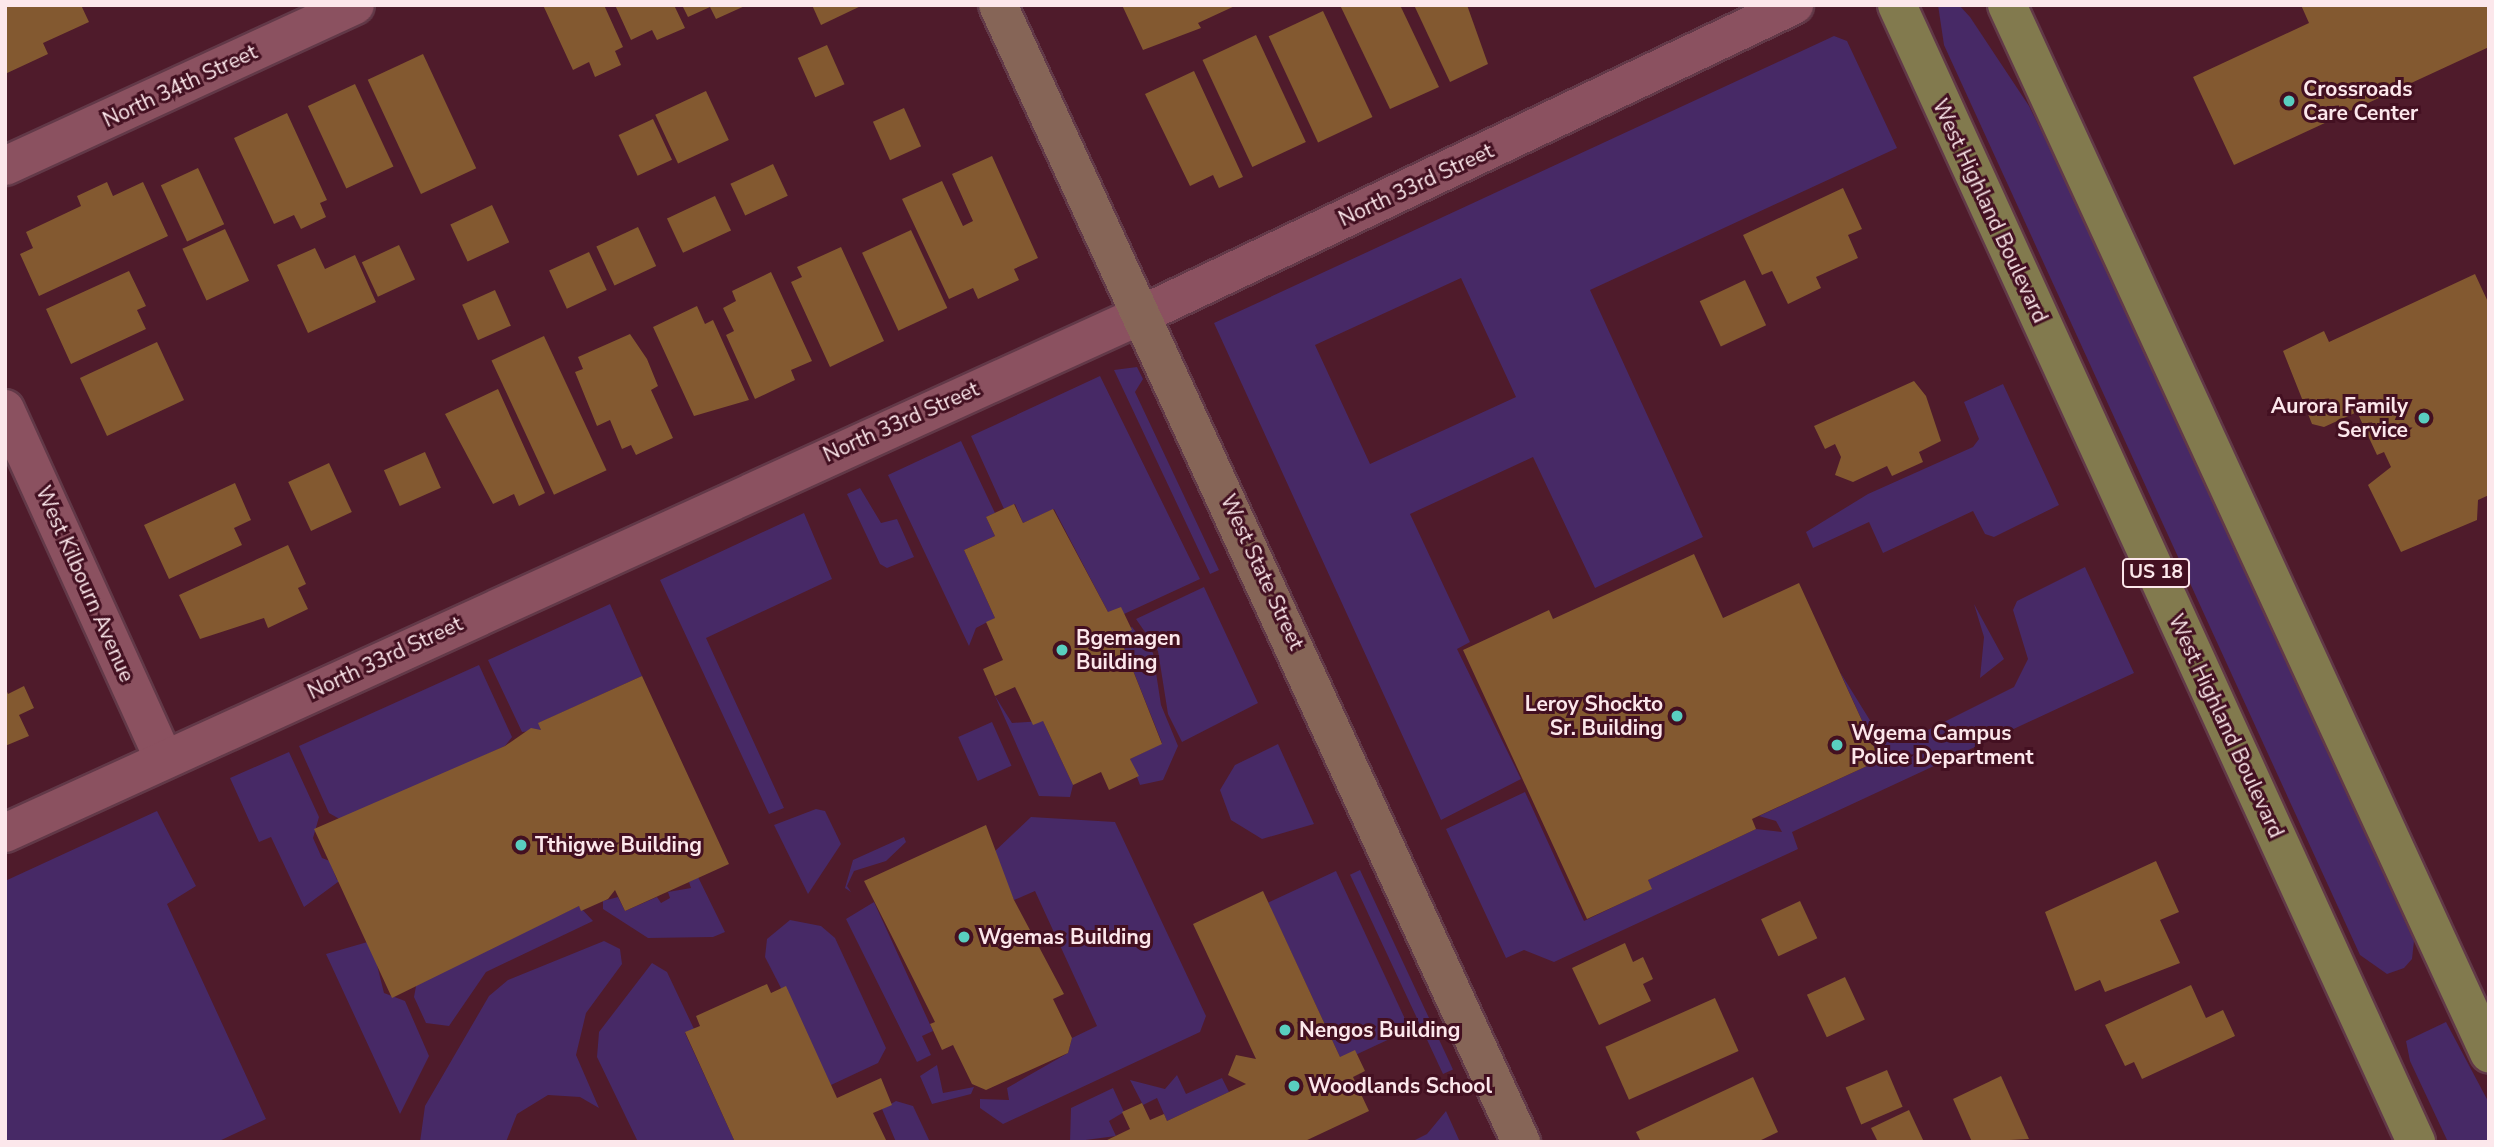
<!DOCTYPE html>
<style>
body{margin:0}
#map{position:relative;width:2494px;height:1147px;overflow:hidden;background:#4f1b2b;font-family:"Nunito Sans",sans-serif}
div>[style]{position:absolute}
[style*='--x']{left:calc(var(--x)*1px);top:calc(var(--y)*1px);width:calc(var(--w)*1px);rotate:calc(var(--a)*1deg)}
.green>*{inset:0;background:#472966;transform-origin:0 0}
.building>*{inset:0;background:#835930;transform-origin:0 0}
.roads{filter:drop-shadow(2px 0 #623948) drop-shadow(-2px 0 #623948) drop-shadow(0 2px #623948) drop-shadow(0 -2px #623948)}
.street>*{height:38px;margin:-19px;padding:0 19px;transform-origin:19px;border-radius:19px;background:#8b5160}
.secondary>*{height:38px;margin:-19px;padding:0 19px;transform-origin:19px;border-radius:19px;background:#866557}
.primary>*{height:38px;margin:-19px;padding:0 19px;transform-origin:19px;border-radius:19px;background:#827a4e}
.dots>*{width:19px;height:19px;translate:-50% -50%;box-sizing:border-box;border:4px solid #431021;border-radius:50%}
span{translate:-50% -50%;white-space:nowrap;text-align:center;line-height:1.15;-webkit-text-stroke:6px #431021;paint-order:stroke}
.shield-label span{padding:2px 5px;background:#431021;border:2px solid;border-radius:5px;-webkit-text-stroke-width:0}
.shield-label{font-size:19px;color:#fce7eb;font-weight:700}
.street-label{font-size:21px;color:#fce7eb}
.poi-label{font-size:21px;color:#fce7eb;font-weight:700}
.left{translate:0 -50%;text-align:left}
.right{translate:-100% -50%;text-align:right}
.frame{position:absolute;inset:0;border:7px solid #fce7eb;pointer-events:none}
</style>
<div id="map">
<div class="green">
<div style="clip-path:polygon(1938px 5px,1959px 5px,1970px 17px,2029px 106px,2055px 159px,2414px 941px,2412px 959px,2404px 968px,2387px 974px,2360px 955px,1944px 45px)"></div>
<div style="clip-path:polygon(evenodd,1834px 36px,1847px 41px,1897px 148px,1590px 290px,1703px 537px,1595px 588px,1533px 457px,1410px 514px,1470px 642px,1457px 649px,1521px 779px,1441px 820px,1214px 323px,1834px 36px,1461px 278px,1516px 397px,1370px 464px,1315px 345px,1461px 278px)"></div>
<div style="clip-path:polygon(1137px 367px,1143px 379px,1135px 392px,1219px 570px,1210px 574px,1114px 370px)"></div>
<div style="clip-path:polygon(1100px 376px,1200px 579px,1124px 614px,1108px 612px,1054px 509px,1023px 523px,1015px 504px,1004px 509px,971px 436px)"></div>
<div style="clip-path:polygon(2003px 384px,2059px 505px,1994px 537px,1985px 534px,1973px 511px,1883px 553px,1869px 522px,1813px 548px,1806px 532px,1868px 494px,1973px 447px,1979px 439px,1964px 402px)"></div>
<div style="clip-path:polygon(961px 441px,995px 513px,986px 517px,995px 536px,964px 550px,995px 618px,976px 628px,969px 646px,888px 475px)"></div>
<div style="clip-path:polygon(860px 488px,881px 523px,897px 519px,914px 557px,887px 568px,880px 564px,847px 494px)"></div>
<div style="clip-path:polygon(804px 513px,832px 579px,706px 638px,784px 808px,769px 814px,660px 580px)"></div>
<div style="clip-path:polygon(2085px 567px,2134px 673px,1792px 832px,1798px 849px,1554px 962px,1524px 950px,1506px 958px,1446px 829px,1525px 792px,1584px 921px,1651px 889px,1648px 880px,1756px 829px,1782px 832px,1776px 821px,1759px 816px,1880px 760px,1840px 672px,1871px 722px,1897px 737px,1918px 735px,2014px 687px,2028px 659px,2013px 610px,2017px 601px)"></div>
<div style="clip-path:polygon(1204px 587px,1258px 703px,1182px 742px,1168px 714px,1158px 651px,1136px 619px)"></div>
<div style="clip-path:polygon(610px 604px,642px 676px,539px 723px,541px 730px,522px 732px,488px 660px)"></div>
<div style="clip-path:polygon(1974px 604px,2004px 659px,1980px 678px,1984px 637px)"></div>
<div style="clip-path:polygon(1132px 627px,1153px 653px,1161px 705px,1178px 746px,1163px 780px,1140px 785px,1130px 759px,1162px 743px,1119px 635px)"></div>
<div style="clip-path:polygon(479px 665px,512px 737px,505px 746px,343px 821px,329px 813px,299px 746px)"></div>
<div style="clip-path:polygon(995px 696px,1012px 723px,1043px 721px,1073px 785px,1070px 797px,1039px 796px)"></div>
<div style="left:992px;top:722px;width:48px;height:37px;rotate:66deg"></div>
<div style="clip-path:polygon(1278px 744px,1314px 824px,1262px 839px,1231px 820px,1220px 790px,1235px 765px)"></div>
<div style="clip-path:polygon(289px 752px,319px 817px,313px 838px,322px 858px,335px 863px,331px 865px,337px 880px,342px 879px,304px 907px,271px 837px,259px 842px,230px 778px)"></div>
<div style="clip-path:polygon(816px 809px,825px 811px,841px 844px,808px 894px,774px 825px)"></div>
<div style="clip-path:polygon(157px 811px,196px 886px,167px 904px,266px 1119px,217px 1142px,5px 1142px,5px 881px)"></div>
<div style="clip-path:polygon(1031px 817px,1115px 822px,1206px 1016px,1200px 1032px,1003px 1124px,980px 1108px,980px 1099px,1009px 1100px,1007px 1088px,1068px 1053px,1072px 1038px,1097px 1026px,1035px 891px,1014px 900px,993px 853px)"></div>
<div style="clip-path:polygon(904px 837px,906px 842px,886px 861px,854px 871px,847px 886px,851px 892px,845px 888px,853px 860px)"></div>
<div style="left:1360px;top:870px;width:220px;height:11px;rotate:65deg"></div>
<div style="left:1336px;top:871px;width:175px;height:75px;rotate:65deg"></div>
<div style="clip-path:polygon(698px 877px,725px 932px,713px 937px,648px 938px,603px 909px,603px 901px,618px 897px,625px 911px,657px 897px,661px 903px,670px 898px,668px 892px,691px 888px,689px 882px)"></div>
<div style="clip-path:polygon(874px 902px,933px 1031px,922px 1036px,931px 1055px,917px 1062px,846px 919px)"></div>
<div style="clip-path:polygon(579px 906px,593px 921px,486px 972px,449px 1026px,426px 1023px,414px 997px,417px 981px)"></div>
<div style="clip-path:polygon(790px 920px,821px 926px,835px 938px,886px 1048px,878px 1063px,831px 1085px,765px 957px,767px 939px)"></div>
<div style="clip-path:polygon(371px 941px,384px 993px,405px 1001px,429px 1056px,400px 1114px,326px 954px)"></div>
<div style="clip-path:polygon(604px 941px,620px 949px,622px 964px,586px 1013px,576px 1055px,599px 1108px,580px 1097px,548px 1095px,517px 1114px,506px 1142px,420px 1142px,425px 1106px,489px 996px,508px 980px)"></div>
<div style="clip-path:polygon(652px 963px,667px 972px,694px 1029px,685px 1033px,735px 1142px,638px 1142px,597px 1057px,599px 1032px)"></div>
<div style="clip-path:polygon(2446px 1022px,2489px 1103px,2489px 1142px,2448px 1142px,2410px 1061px,2406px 1041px)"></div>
<div style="clip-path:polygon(937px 1065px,943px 1093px,974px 1087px,971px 1094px,932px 1104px,920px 1076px)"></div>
<div style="clip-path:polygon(1177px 1075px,1186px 1094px,1222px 1078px,1229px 1092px,1167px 1121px,1157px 1098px,1143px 1105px,1130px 1080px,1165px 1089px)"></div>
<div style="clip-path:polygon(1113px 1088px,1124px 1112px,1109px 1121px,1116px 1136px,1070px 1142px,1071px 1108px)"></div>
<div style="clip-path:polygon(896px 1101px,913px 1106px,930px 1142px,896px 1142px,882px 1109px)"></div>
<div style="clip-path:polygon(1446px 1111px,1460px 1142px,1411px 1142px,1427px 1134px)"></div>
</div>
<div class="building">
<div style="clip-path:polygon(5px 5px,81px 5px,89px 22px,43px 43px,48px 54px,5px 74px)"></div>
<div style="clip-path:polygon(543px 5px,604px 5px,623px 47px,615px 51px,621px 65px,595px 77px,589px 62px,573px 70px)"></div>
<div style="clip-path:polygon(615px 5px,674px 5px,685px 28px,657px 40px,652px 30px,631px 40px)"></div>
<div style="clip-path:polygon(682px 5px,747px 5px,716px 19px,710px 7px,688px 17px)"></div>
<div style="clip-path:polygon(812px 5px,863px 5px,821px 25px)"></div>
<div style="clip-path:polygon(1122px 5px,1237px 5px,1198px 23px,1201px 28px,1143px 50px)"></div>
<div style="clip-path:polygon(1340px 5px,1400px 5px,1439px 87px,1390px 109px)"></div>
<div style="clip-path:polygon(1414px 5px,1467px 5px,1488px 64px,1450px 82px)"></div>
<div style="clip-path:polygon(2301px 5px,2489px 5px,2489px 47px,2234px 165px,2193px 77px,2309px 23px)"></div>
<div style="left:1323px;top:11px;width:117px;height:60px;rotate:65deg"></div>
<div style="left:1256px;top:35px;width:118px;height:59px;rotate:65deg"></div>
<div style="left:827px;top:45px;width:43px;height:32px;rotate:66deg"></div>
<div style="left:423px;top:54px;width:126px;height:61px;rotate:65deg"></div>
<div style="clip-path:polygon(1194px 71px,1243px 177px,1219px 188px,1213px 175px,1190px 186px,1145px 94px)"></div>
<div style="left:355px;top:84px;width:91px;height:52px;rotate:65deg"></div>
<div style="left:706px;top:91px;width:54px;height:56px;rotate:65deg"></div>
<div style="left:904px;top:108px;width:42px;height:34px;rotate:66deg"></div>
<div style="clip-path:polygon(287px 113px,327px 200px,320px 203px,326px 217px,301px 229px,294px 215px,274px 224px,234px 138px)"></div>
<div style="left:653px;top:119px;width:45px;height:38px;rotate:65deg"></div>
<div style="clip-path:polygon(992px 156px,1038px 258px,1014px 269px,1019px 280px,978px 299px,973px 288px,949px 299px,902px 199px,942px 181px,963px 226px,973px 221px,952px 174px)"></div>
<div style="left:773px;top:164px;width:35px;height:47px;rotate:65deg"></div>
<div style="left:198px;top:168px;width:62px;height:41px;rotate:65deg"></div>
<div style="clip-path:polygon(107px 182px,113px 196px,143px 182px,168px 236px,39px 296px,20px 254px,33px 248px,26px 232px,81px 206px,77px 196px)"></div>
<div style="clip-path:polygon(1843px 188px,1862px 229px,1848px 235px,1858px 258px,1816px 277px,1821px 288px,1788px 304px,1772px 271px,1762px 275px,1743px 235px)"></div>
<div style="left:715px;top:196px;width:38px;height:53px;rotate:65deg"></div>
<div style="left:492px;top:205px;width:41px;height:46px;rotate:65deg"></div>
<div style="left:638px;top:227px;width:43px;height:46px;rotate:65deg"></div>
<div style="left:225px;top:229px;width:57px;height:47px;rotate:65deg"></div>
<div style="left:911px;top:230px;width:86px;height:54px;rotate:65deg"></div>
<div style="left:399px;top:245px;width:38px;height:41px;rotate:65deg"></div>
<div style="clip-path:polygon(841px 247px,884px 341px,830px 367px,791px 282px,802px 277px,797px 267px)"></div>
<div style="clip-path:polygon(315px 248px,325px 269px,355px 255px,376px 302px,308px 333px,277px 265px)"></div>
<div style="left:589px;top:252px;width:42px;height:44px;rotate:65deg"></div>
<div style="clip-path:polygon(129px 271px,146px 306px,137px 310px,146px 329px,71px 364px,46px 309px)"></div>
<div style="clip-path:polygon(771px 272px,812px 361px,791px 370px,795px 380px,755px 399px,726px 335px,734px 331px,723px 308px,736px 301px,732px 291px)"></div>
<div style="clip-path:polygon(2475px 274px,2489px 304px,2489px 495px,2478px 500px,2477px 520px,2401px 552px,2368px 485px,2391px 467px,2384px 452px,2377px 455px,2357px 412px,2324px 427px,2312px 424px,2283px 351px,2324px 331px,2329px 342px)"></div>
<div style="left:1745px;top:280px;width:50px;height:50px;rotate:65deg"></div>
<div style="left:495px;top:290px;width:39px;height:36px;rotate:66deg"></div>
<div style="clip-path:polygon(697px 306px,705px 324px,713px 320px,749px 400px,694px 416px,653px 327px)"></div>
<div style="clip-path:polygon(630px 334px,647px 359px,658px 386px,651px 390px,673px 438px,636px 455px,631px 445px,622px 449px,610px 420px,597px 426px,575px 372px,583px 369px,578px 357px)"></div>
<div style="left:544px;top:336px;width:148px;height:58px;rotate:65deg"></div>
<div style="left:157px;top:342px;width:64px;height:85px;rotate:65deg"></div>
<div style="clip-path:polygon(1914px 381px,1926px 396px,1941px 441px,1919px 452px,1923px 462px,1892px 476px,1887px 466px,1853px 482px,1835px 475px,1841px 457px,1835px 444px,1825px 449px,1814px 426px)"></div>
<div style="clip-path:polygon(498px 389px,545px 493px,519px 506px,514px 494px,493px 504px,445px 414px)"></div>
<div style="left:425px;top:452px;width:39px;height:45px;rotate:66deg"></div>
<div style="left:329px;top:463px;width:54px;height:45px;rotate:65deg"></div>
<div style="clip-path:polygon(235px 483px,251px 520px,234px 528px,242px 545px,169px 579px,144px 525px)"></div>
<div style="clip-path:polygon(1014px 504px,1023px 523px,1053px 509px,1108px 612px,1121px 607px,1132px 630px,1119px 635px,1162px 744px,1130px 759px,1139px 776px,1109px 790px,1101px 772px,1073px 785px,1043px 721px,1033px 725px,1015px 687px,995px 696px,983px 669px,1003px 660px,986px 622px,995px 618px,964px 550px,995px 536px,986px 517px)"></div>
<div style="clip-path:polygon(288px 545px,306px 584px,298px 588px,308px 609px,268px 628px,264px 618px,200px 639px,179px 595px)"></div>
<div style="clip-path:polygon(1694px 554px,1723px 618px,1799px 583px,1880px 760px,1752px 819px,1756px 829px,1648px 880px,1652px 889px,1587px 919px,1463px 650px,1549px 610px,1553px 619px)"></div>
<div style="clip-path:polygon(642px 676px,729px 864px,625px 911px,615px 890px,608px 899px,581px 911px,579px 906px,392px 998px,314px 829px,505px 746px,531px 728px,541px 730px,538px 723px)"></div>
<div style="clip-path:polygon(24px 686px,34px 708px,19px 715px,29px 736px,5px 746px,5px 687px,8px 694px)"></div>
<div style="clip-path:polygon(986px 825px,1014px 900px,1064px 994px,1053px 999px,1072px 1038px,1068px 1053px,986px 1090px,972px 1084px,953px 1045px,942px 1050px,930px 1024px,935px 1022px,864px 881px)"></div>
<div style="clip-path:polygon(2156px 861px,2179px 912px,2160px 920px,2180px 963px,2105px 992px,2100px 980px,2075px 991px,2045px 912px)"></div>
<div style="clip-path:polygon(1263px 891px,1340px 1057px,1355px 1050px,1365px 1071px,1353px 1077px,1369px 1111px,1303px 1142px,1103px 1142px,1130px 1129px,1122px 1112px,1142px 1103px,1150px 1120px,1164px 1114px,1167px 1121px,1246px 1084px,1228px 1075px,1236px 1055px,1256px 1059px,1193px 924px)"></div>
<div style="left:1800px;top:901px;width:41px;height:43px;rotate:65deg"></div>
<div style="clip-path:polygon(1625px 943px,1633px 962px,1643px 957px,1653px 979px,1643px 984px,1651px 1001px,1599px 1025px,1572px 968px)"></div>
<div style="left:1845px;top:977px;width:47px;height:42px;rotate:65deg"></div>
<div style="clip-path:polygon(767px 984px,771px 993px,786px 986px,837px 1098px,881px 1078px,892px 1105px,873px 1113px,887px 1142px,735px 1142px,685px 1032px,700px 1026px,696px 1016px)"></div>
<div style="clip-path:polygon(2191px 985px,2206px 1018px,2223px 1010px,2235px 1036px,2142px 1079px,2134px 1062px,2125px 1066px,2105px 1025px)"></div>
<div style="left:1715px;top:998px;width:58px;height:120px;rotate:66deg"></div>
<div style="left:1887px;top:1070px;width:40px;height:45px;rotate:67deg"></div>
<div style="clip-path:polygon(2001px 1076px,2029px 1139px,1972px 1142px,1953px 1099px)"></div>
<div style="clip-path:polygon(1753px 1077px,1778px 1132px,1757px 1142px,1641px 1142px,1636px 1132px)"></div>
<div style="clip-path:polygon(1909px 1110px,1924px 1142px,1878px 1142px,1871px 1128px)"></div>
</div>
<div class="roads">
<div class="street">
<div style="--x:5;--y:166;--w:385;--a:-24.7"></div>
<div style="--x:5;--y:409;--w:384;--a:65.6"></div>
<div style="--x:5;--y:833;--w:1249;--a:-24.51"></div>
<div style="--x:1141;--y:315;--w:723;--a:-25.4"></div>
</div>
<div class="secondary">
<div style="--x:998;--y:5;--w:1252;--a:65.3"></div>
</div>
<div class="primary">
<div style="--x:1897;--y:5;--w:1250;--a:65.46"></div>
<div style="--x:2007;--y:5;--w:1154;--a:65.3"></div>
</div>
</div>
<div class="dots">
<div style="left:2289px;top:101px;background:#59cebf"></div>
<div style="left:2424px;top:418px;background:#59cebf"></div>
<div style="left:1062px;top:650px;background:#59cebf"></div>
<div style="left:1677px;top:716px;background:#59cebf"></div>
<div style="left:1837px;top:745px;background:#59cebf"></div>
<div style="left:521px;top:845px;background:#59cebf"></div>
<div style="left:964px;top:937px;background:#59cebf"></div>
<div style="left:1285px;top:1030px;background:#59cebf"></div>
<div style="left:1294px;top:1086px;background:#59cebf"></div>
</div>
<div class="shield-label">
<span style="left:2156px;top:573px">US 18</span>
</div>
<div class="street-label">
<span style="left:180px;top:86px;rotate:-25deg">North 34th Street</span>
<span style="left:1416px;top:185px;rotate:-25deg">North 33rd Street</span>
<span style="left:1990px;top:211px;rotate:65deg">West Highland Boulevard</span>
<span style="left:901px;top:422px;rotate:-24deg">North 33rd Street</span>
<span style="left:1262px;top:572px;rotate:65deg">West State Street</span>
<span style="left:85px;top:584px;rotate:66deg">West Kilbourn Avenue</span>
<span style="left:385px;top:658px;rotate:-25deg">North 33rd Street</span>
<span style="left:2226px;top:726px;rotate:65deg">West Highland Boulevard</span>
</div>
<div class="poi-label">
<span class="left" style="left:2303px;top:101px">Crossroads<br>Care Center</span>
<span class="right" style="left:2408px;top:418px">Aurora Family<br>Service</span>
<span class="left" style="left:1076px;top:650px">Bgemagen<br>Building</span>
<span class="right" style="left:1663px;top:716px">Leroy Shockto<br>Sr. Building</span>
<span class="left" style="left:1851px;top:745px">Wgema Campus<br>Police Department</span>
<span class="left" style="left:535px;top:845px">Tthigwe Building</span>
<span class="left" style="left:978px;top:937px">Wgemas Building</span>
<span class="left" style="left:1299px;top:1030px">Nengos Building</span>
<span class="left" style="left:1308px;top:1086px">Woodlands School</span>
</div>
<div class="frame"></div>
</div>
